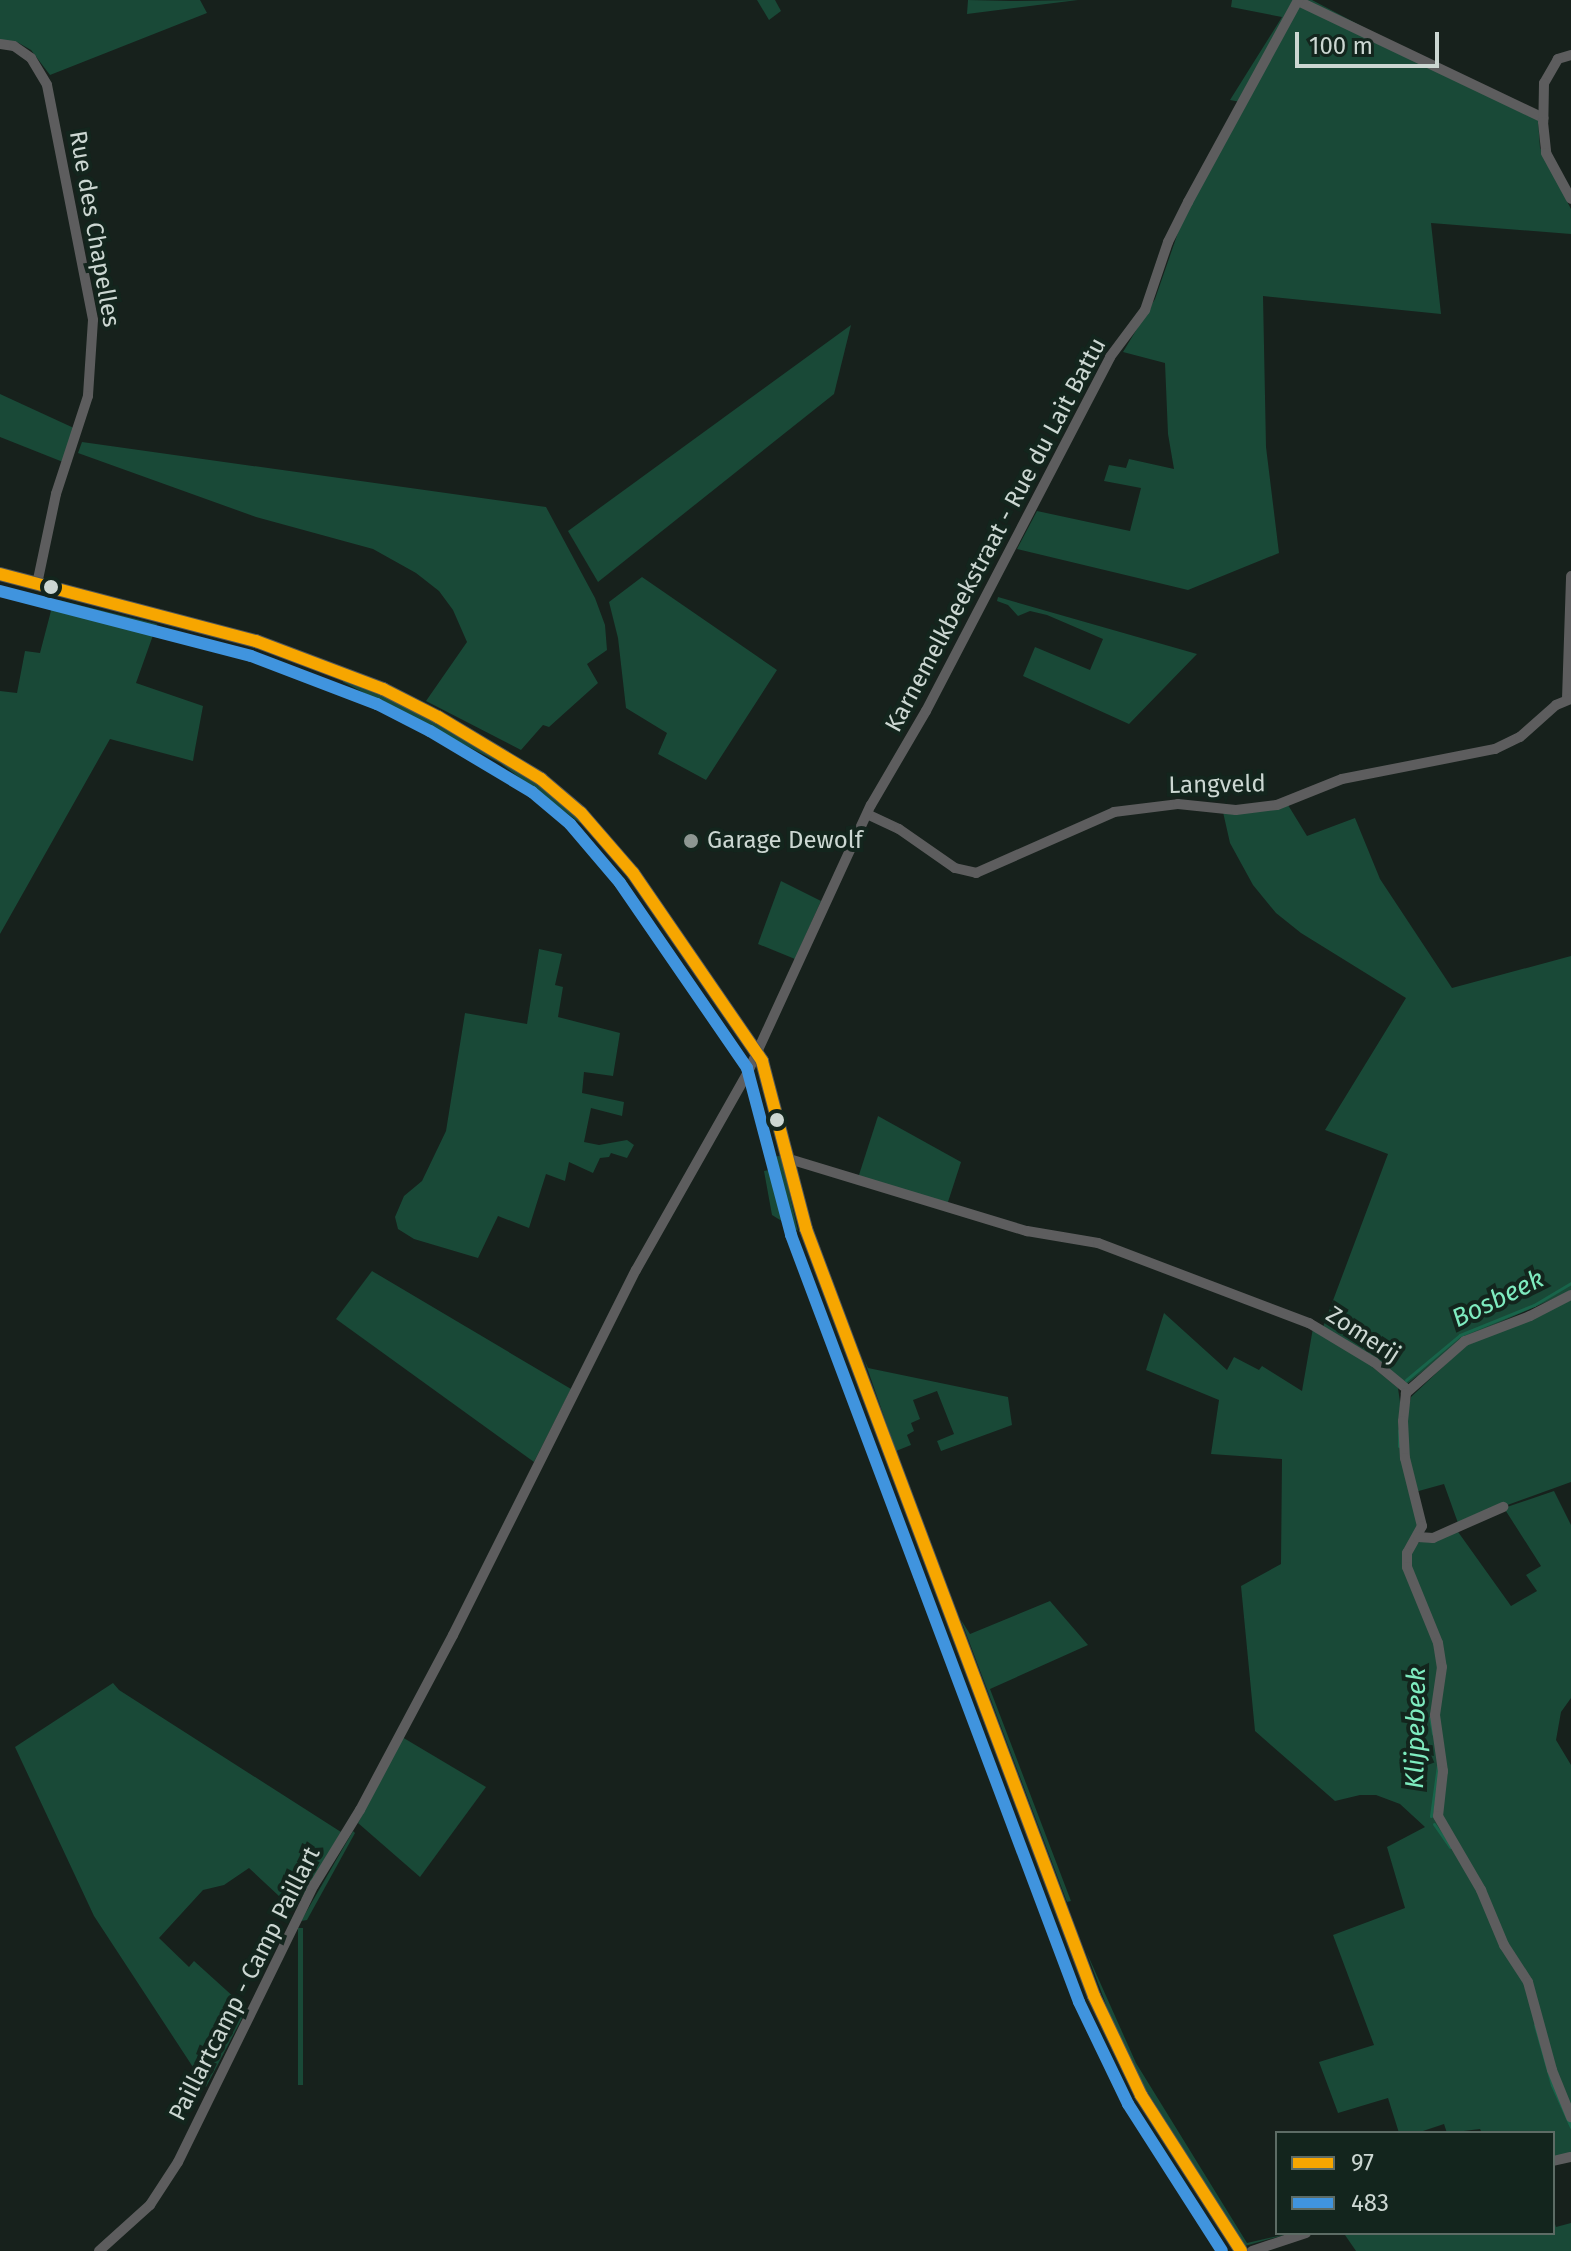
<!DOCTYPE html>
<style>
body{margin:0}
#map{position:relative;width:1571px;height:2251px;overflow:hidden;background:#17211c;font-family:"Fira Sans",sans-serif}
div>[style]{position:absolute}
[style*='--x']{left:calc(var(--x)*1px);top:calc(var(--y)*1px);width:calc(var(--w)*1px);rotate:calc(var(--a)*1deg)}
.green>*{inset:0;background:#194937;transform-origin:0 0}
.stream>*{height:3px;margin:-1.5px;padding:0 1.5px;transform-origin:1.5px;border-radius:1.5px;background:#18644a}
.street>*{height:10px;margin:-5px;padding:0 5px;transform-origin:5px;border-radius:5px;background:#5d5d5e}
.secondary>*{height:14px;margin:-7px;padding:0 7px;transform-origin:7px;border-radius:7px;background:#535757}
.bus-1>*{height:12px;margin:-6px;padding:0 6px;transform-origin:6px;border-radius:6px;background:#f7a600}
.bus-2>*{height:12px;margin:-6px;padding:0 6px;transform-origin:6px;border-radius:6px;background:#4094de}
.dots>*{width:22px;height:22px;translate:-50% -50%;box-sizing:border-box;border:4px solid #13251d;border-radius:50%}
span{translate:-50% -50%;white-space:nowrap;text-align:center;line-height:1.15;-webkit-text-stroke:8px #13251d;paint-order:stroke}
.street-label{font-size:24px;color:#ccd7d2}
.poi-label{font-size:24px;color:#ccd7d2}
.left{translate:0 -50%;text-align:left}
.water-label{font-size:26px;color:#7eebbf;font-style:italic}
.legend{position:absolute;left:1275px;top:2131px;width:280px;height:104px;box-sizing:border-box;background:#13251d;border:2px solid #5d6c65;margin:0;padding:10px 14px;list-style:none;font-size:24px;color:#ccd7d2}
.legend li{display:flex;align-items:center;gap:16px;height:40px}
.legend b{width:40px;border:2px solid #5d6c65}
.scale{position:absolute;left:1295px;top:32px;width:144px;height:36px;box-sizing:border-box;border:4px solid #ccd7d2;border-top:0;padding-left:10px;font-size:24px;line-height:28px;white-space:nowrap;color:#ccd7d2;-webkit-text-stroke:6px #13251d;paint-order:stroke}
</style>
<div id="map">
<div class="green">
<div style="clip-path:polygon(0 0,200px 0,207px 13px,50px 75px,31px 50px,17px 42px,0 40px)"></div>
<div style="clip-path:polygon(757px 0,775px 0,781px 11px,769px 20px)"></div>
<div style="clip-path:polygon(968px 0,1012px 1px,1078px 0,967px 14px)"></div>
<div style="clip-path:polygon(1232px 0,1312px 0,1538px 119px,1540px 148px,1571px 209px,1571px 234px,1431px 223px,1441px 314px,1263px 296px,1266px 447px,1279px 553px,1188px 590px,1017px 549px,1037px 511px,1130px 531px,1141px 488px,1104px 481px,1109px 465px,1126px 468px,1129px 459px,1174px 469px,1168px 434px,1165px 363px,1123px 352px,1155px 299px,1182px 221px,1246px 103px,1230px 100px,1282px 17px,1231px 7px)"></div>
<div style="clip-path:polygon(851px 325px,834px 394px,598px 582px,568px 531px)"></div>
<div style="clip-path:polygon(0 394px,76px 429px,63px 462px,0 437px)"></div>
<div style="clip-path:polygon(82px 442px,546px 507px,595px 598px,605px 625px,607px 650px,587px 664px,598px 683px,549px 727px,543px 725px,521px 750px,426px 701px,467px 642px,453px 610px,439px 591px,416px 573px,373px 549px,256px 517px,78px 453px)"></div>
<div style="clip-path:polygon(642px 577px,777px 670px,706px 780px,658px 754px,667px 733px,626px 708px,618px 638px,609px 602px)"></div>
<div style="clip-path:polygon(998px 597px,1197px 654px,1129px 724px,1023px 676px,1035px 647px,1090px 670px,1103px 639px,1047px 615px,1030px 611px,1018px 616px,1008px 605px,997px 601px)"></div>
<div style="clip-path:polygon(59px 600px,157px 624px,136px 683px,203px 706px,195px 749px,193px 761px,110px 739px,0 934px,0 691px,17px 693px,25px 651px,40px 653px,52px 607px,57px 607px)"></div>
<div style="clip-path:polygon(343px 679px,383px 694px,529px 775px,582px 820px,580px 823px,500px 763px,343px 682px)"></div>
<div style="clip-path:polygon(1288px 805px,1307px 836px,1355px 818px,1380px 879px,1452px 988px,1571px 956px,1571px 1291px,1464px 1338px,1406px 1385px,1380px 1361px,1323px 1327px,1388px 1154px,1325px 1130px,1406px 998px,1301px 933px,1276px 913px,1253px 885px,1230px 843px,1223px 812px)"></div>
<div style="clip-path:polygon(781px 881px,821px 901px,795px 959px,758px 944px)"></div>
<div style="clip-path:polygon(539px 949px,562px 954px,555px 985px,563px 987px,558px 1017px,620px 1033px,613px 1076px,584px 1072px,582px 1093px,624px 1102px,622px 1116px,591px 1108px,584px 1142px,599px 1145px,627px 1140px,634px 1145px,627px 1158px,611px 1153px,609px 1157px,600px 1158px,593px 1173px,569px 1162px,565px 1181px,546px 1174px,529px 1228px,498px 1216px,478px 1258px,414px 1239px,398px 1229px,395px 1217px,404px 1196px,422px 1181px,446px 1131px,465px 1013px,527px 1024px)"></div>
<div style="clip-path:polygon(878px 1116px,961px 1162px,947px 1205px,858px 1178px)"></div>
<div style="clip-path:polygon(781px 1156px,798px 1231px,772px 1215px,764px 1171px,769px 1170px,767px 1157px)"></div>
<div style="clip-path:polygon(372px 1271px,571px 1389px,534px 1462px,336px 1319px)"></div>
<div style="clip-path:polygon(1571px 1299px,1571px 1482px,1458px 1523px,1444px 1484px,1415px 1492px,1409px 1467px,1407px 1413px,1411px 1397px,1465px 1346px)"></div>
<div style="clip-path:polygon(1164px 1313px,1227px 1370px,1234px 1357px,1259px 1370px,1262px 1366px,1302px 1391px,1313px 1328px,1364px 1360px,1398px 1388px,1418px 1528px,1407px 1548px,1439px 1661px,1440px 1765px,1435px 1807px,1524px 1978px,1562px 2105px,1571px 2122px,1571px 2154px,1553px 2158px,1553px 2133px,1482px 2133px,1480px 2129px,1447px 2133px,1444px 2124px,1417px 2133px,1399px 2133px,1388px 2098px,1338px 2113px,1319px 2062px,1374px 2045px,1333px 1935px,1405px 1908px,1387px 1847px,1425px 1827px,1400px 1804px,1376px 1795px,1360px 1795px,1335px 1801px,1255px 1731px,1241px 1586px,1281px 1564px,1282px 1459px,1211px 1454px,1219px 1400px,1146px 1370px)"></div>
<div style="clip-path:polygon(864px 1359px,868px 1368px,1008px 1397px,1012px 1425px,941px 1451px,937px 1441px,954px 1434px,937px 1391px,913px 1400px,920px 1419px,911px 1423px,914px 1431px,907px 1435px,911px 1445px,896px 1451px)"></div>
<div style="clip-path:polygon(1554px 1491px,1571px 1525px,1571px 1698px,1561px 1712px,1556px 1740px,1571px 1765px,1571px 2113px,1540px 2021px,1511px 1952px,1443px 1824px,1437px 1723px,1444px 1668px,1409px 1560px,1417px 1543px,1456px 1529px,1511px 1606px,1537px 1591px,1526px 1575px,1541px 1566px,1504px 1508px)"></div>
<div style="clip-path:polygon(1050px 1601px,1088px 1645px,990px 1689px,1071px 1901px,1067px 1902px,961px 1620px,970px 1634px)"></div>
<div style="clip-path:polygon(113px 1683px,119px 1690px,341px 1832px,294px 1910px,249px 1868px,224px 1885px,203px 1890px,159px 1938px,189px 1967px,194px 1961px,247px 2009px,206px 2087px,94px 1916px,15px 1747px)"></div>
<div style="clip-path:polygon(402px 1737px,486px 1787px,420px 1877px,358px 1823px)"></div>
<div style="clip-path:polygon(353px 1831px,355px 1833px,307px 1920px,301px 1921px)"></div>
<div style="left:298px;top:1928px;width:5px;height:157px"></div>
<div style="clip-path:polygon(1086px 1951px,1136px 2063px,1247px 2243px,1291px 2233px,1245px 2246px,1143px 2085px,1113px 2023px)"></div>
<div style="clip-path:polygon(1553px 2218px,1556px 2227px,1571px 2223px,1571px 2251px,1356px 2251px,1345px 2235px,1553px 2233px)"></div>
</div>
<div class="stream">
<div style="--x:1406;--y:1380;--w:70;--a:-39.8"></div>
<div style="--x:1460;--y:1335;--w:80;--a:-22.1"></div>
<div style="--x:1534;--y:1305;--w:43;--a:-30.7"></div>
<div style="--x:1399;--y:1430;--w:16;--a:90"></div>
<div style="--x:1430;--y:1718;--w:16;--a:79"></div>
<div style="--x:1431;--y:1816;--w:51;--a:-82.2"></div>
<div style="--x:1434;--y:1824;--w:28;--a:55"></div>
<div style="--x:1535;--y:2025;--w:62;--a:74.2"></div>
<div style="--x:1552;--y:2085;--w:46;--a:65.7"></div>
</div>
<div class="street">
<div style="--x:1298;--y:1;--w:272;--a:25.5"></div>
<div style="--x:0;--y:44;--w:14;--a:8"></div>
<div style="--x:14;--y:46;--w:21;--a:35"></div>
<div style="--x:31;--y:58;--w:31;--a:59"></div>
<div style="--x:47;--y:85;--w:239;--a:78.9"></div>
<div style="--x:93;--y:320;--w:76;--a:93.8"></div>
<div style="--x:88;--y:396;--w:103;--a:108.1"></div>
<div style="--x:56;--y:494;--w:92;--a:101.9"></div>
<div style="--x:1571;--y:55;--w:14;--a:163"></div>
<div style="--x:1558;--y:59;--w:28;--a:120"></div>
<div style="--x:1544;--y:83;--w:39;--a:91"></div>
<div style="--x:1543;--y:122;--w:31;--a:84"></div>
<div style="--x:1546;--y:153;--w:52;--a:61.5"></div>
<div style="--x:1567;--y:699;--w:123;--a:-88.1"></div>
<div style="--x:869;--y:815;--w:33;--a:25"></div>
<div style="--x:899;--y:829;--w:68;--a:34.9"></div>
<div style="--x:955;--y:868;--w:22;--a:13"></div>
<div style="--x:976;--y:873;--w:151;--a:-23.8"></div>
<div style="--x:1114;--y:812;--w:64;--a:-7.1"></div>
<div style="--x:1178;--y:804;--w:58;--a:5.9"></div>
<div style="--x:1236;--y:810;--w:41;--a:-7"></div>
<div style="--x:1277;--y:805;--w:70;--a:-21.8"></div>
<div style="--x:1342;--y:779;--w:156;--a:-11.1"></div>
<div style="--x:1495;--y:749;--w:28;--a:-26"></div>
<div style="--x:1520;--y:737;--w:48;--a:-41.6"></div>
<div style="--x:1556;--y:705;--w:16;--a:-22"></div>
<div style="--x:786;--y:1158;--w:252;--a:16.9"></div>
<div style="--x:1027;--y:1231;--w:72;--a:9.6"></div>
<div style="--x:1098;--y:1243;--w:226;--a:20.8"></div>
<div style="--x:1309;--y:1323;--w:76;--a:31"></div>
<div style="--x:1374;--y:1362;--w:44;--a:39.5"></div>
<div style="--x:1571;--y:1295;--w:46;--a:152.9"></div>
<div style="--x:1530;--y:1316;--w:70;--a:159"></div>
<div style="--x:1465;--y:1341;--w:79;--a:138.6"></div>
<div style="--x:1406;--y:1393;--w:28;--a:96"></div>
<div style="--x:1403;--y:1421;--w:37;--a:87"></div>
<div style="--x:1405;--y:1458;--w:70;--a:76"></div>
<div style="--x:1422;--y:1526;--w:31;--a:119"></div>
<div style="--x:1407;--y:1553;--w:14;--a:90"></div>
<div style="--x:1407;--y:1567;--w:82;--a:67.8"></div>
<div style="--x:1438;--y:1643;--w:24;--a:81"></div>
<div style="--x:1442;--y:1667;--w:49;--a:98.3"></div>
<div style="--x:1435;--y:1715;--w:57;--a:81.9"></div>
<div style="--x:1443;--y:1771;--w:45;--a:96.3"></div>
<div style="--x:1438;--y:1816;--w:86;--a:59.8"></div>
<div style="--x:1481;--y:1890;--w:60;--a:67.3"></div>
<div style="--x:1504;--y:1945;--w:44;--a:57"></div>
<div style="--x:1528;--y:1982;--w:91;--a:74.7"></div>
<div style="--x:1552;--y:2070;--w:51;--a:68"></div>
<div style="--x:1418;--y:1537;--w:15;--a:4"></div>
<div style="--x:1433;--y:1538;--w:77;--a:-23.9"></div>
<div style="--x:1553;--y:2161;--w:18;--a:-13"></div>
<div style="--x:99;--y:2251;--w:69;--a:-42"></div>
<div style="--x:150;--y:2205;--w:51;--a:-56.9"></div>
<div style="--x:178;--y:2162;--w:309;--a:-63.9"></div>
<div style="--x:314;--y:1885;--w:88;--a:-58.5"></div>
<div style="--x:360;--y:1810;--w:198;--a:-62"></div>
<div style="--x:453;--y:1635;--w:408;--a:-63.4"></div>
<div style="--x:636;--y:1270;--w:225;--a:-60.5"></div>
<div style="--x:747;--y:1074;--w:296;--a:-65.3"></div>
<div style="--x:871;--y:805;--w:109;--a:-59.7"></div>
<div style="--x:926;--y:711;--w:399;--a:-62.5"></div>
<div style="--x:1110;--y:357;--w:59;--a:-53.3"></div>
<div style="--x:1145;--y:310;--w:72;--a:-71.3"></div>
<div style="--x:1168;--y:242;--w:45;--a:-63.4"></div>
<div style="--x:1188;--y:202;--w:230;--a:-61.4"></div>
<div style="--x:1252;--y:2251;--w:57;--a:-18.4"></div>
</div>
<div class="secondary">
<div style="--x:0;--y:574;--w:265;--a:14.7"></div>
<div style="--x:256;--y:641;--w:136;--a:20.7"></div>
<div style="--x:383;--y:689;--w:62;--a:27"></div>
<div style="--x:438;--y:717;--w:120;--a:31"></div>
<div style="--x:541;--y:779;--w:52;--a:40.4"></div>
<div style="--x:581;--y:813;--w:79;--a:49.1"></div>
<div style="--x:633;--y:873;--w:228;--a:55.5"></div>
<div style="--x:762;--y:1061;--w:174;--a:75.3"></div>
<div style="--x:806;--y:1229;--w:819;--a:69.42"></div>
<div style="--x:1094;--y:1996;--w:110;--a:64.6"></div>
<div style="--x:1141;--y:2095;--w:185;--a:57.3"></div>
</div>
<div class="bus-1">
<div style="--x:0;--y:574;--w:265;--a:14.7"></div>
<div style="--x:256;--y:641;--w:136;--a:20.7"></div>
<div style="--x:383;--y:689;--w:62;--a:27"></div>
<div style="--x:438;--y:717;--w:120;--a:31"></div>
<div style="--x:541;--y:779;--w:52;--a:40.4"></div>
<div style="--x:581;--y:813;--w:79;--a:49.1"></div>
<div style="--x:633;--y:873;--w:228;--a:55.5"></div>
<div style="--x:762;--y:1061;--w:174;--a:75.3"></div>
<div style="--x:806;--y:1229;--w:819;--a:69.42"></div>
<div style="--x:1094;--y:1996;--w:110;--a:64.6"></div>
<div style="--x:1141;--y:2095;--w:185;--a:57.3"></div>
</div>
<div class="bus-2">
<div style="--x:0;--y:591;--w:259;--a:14.5"></div>
<div style="--x:251;--y:656;--w:135;--a:20.9"></div>
<div style="--x:377;--y:704;--w:59;--a:27"></div>
<div style="--x:430;--y:731;--w:119;--a:30.9"></div>
<div style="--x:532;--y:792;--w:50;--a:40.1"></div>
<div style="--x:570;--y:824;--w:77;--a:49.7"></div>
<div style="--x:620;--y:883;--w:224;--a:55.5"></div>
<div style="--x:747;--y:1068;--w:173;--a:75.2"></div>
<div style="--x:791;--y:1235;--w:819;--a:69.42"></div>
<div style="--x:1079;--y:2002;--w:113;--a:64.3"></div>
<div style="--x:1128;--y:2104;--w:174;--a:57.4"></div>
</div>
<div class="dots">
<div style="left:51px;top:587px;background:#ccd7d2"></div>
<div style="left:691px;top:841px;background:#8d9792"></div>
<div style="left:777px;top:1120px;background:#ccd7d2"></div>
</div>
<div class="street-label">
<span style="left:94px;top:229px;rotate:80deg">Rue des Chapelles</span>
<span style="left:996px;top:535px;rotate:-62deg">Karnemelkbeekstraat - Rue du Lait Battu</span>
<span style="left:1217px;top:785px;rotate:-1deg">Langveld</span>
<span style="left:1363px;top:1335px;rotate:33deg">Zomerij</span>
<span style="left:245px;top:1984px;rotate:-63deg">Paillartcamp - Camp Paillart</span>
</div>
<div class="poi-label">
<span class="left" style="left:707px;top:841px">Garage Dewolf</span>
</div>
<div class="water-label">
<span style="left:1498px;top:1299px;rotate:-26deg">Bosbeek</span>
<span style="left:1416px;top:1728px;rotate:-89deg">Klijpebeek</span>
</div>
<ul class="legend">
<li><b style="height:10px;background:#f7a600"></b>97</li>
<li><b style="height:10px;background:#4094de"></b>483</li>
</ul>
<div class="scale">100 m</div>
</div>
